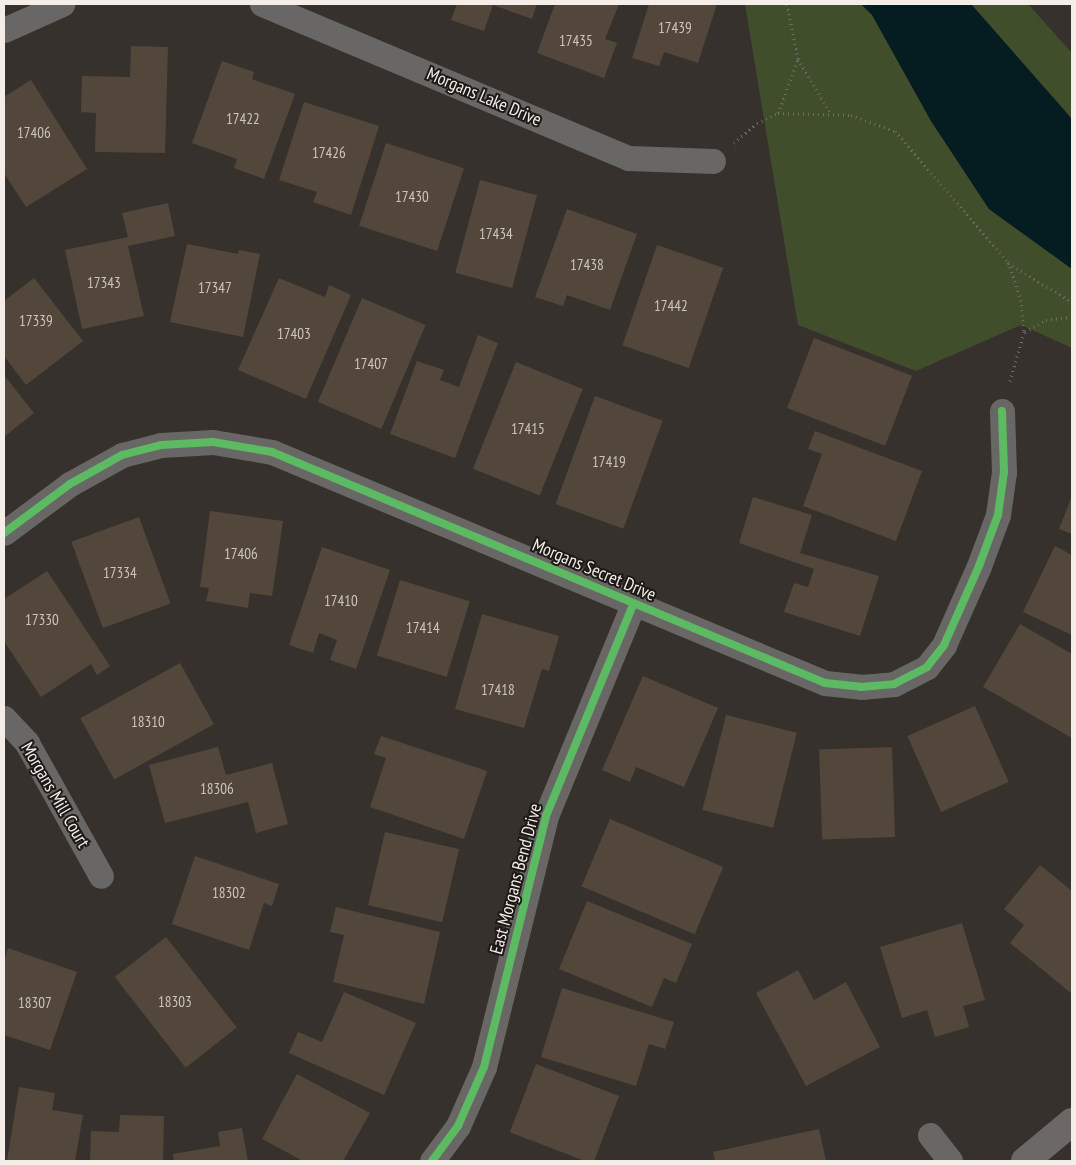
<!DOCTYPE html>
<style>
body{margin:0}
#map{position:relative;width:1076px;height:1165px;overflow:hidden;background:#36312c;font-family:"PT Sans Narrow",sans-serif}
div>[style]{position:absolute}
[style*='--x']{left:calc(var(--x)*1px);top:calc(var(--y)*1px);width:calc(var(--w)*1px);rotate:calc(var(--a)*1deg)}
.green>*{inset:0;background:#404e2c}
.water>*{inset:0;background:#051d21}
.building>*{inset:0;background:#53473c;transform-origin:0 0}
.path>*{height:3px;margin-top:-1.5px;transform-origin:0;background:repeating-linear-gradient(90deg,#6f6c6a 0 1px,transparent 0 5px)}
.street>*{height:25px;margin:-12.5px;padding:0 12.5px;transform-origin:12.5px;border-radius:12.5px;background:#696765}
.secondary>*{height:28px;margin:-14px;padding:0 14px;transform-origin:14px;border-radius:14px;background:#6c6867}
.cycleway>*{height:8px;margin:-4px;padding:0 4px;transform-origin:4px;border-radius:4px;background:#5cba63}
span{translate:-50% -50%;white-space:nowrap;text-align:center;line-height:1.15;-webkit-text-stroke:4px #1d1916;paint-order:stroke}
.number-label{font-size:15px;color:#ccc4bd}
.number-label span{-webkit-text-stroke-width:0}
.street-label{font-size:18px;color:#f4ede8}
.frame{position:absolute;inset:0;border:5px solid #f4ede8;pointer-events:none}
</style>
<div id="map">
<div class="green">
<div style="clip-path:polygon(745px 4px,861px 4px,872px 14px,931px 121px,989px 209px,1072px 269px,1072px 348px,1021px 325px,916px 371px,798px 325px)"></div>
<div style="clip-path:polygon(971px 4px,1028px 4px,1072px 53px,1072px 119px)"></div>
</div>
<div class="water">
<div style="clip-path:polygon(861px 4px,971px 4px,1072px 119px,1072px 269px,989px 209px,931px 121px,872px 15px)"></div>
</div>
<div class="building">
<div style="clip-path:polygon(457px 4px,537px 4px,532px 19px,493px 5px,484px 31px,451px 20px)"></div>
<div style="clip-path:polygon(555px 4px,619px 4px,605px 39px,617px 43px,604px 78px,537px 53px)"></div>
<div style="clip-path:polygon(649px 4px,717px 4px,698px 63px,664px 52px,659px 66px,632px 58px)"></div>
<div style="clip-path:polygon(131px 46px,168px 47px,165px 153px,95px 152px,96px 113px,81px 112px,82px 76px,130px 77px)"></div>
<div style="clip-path:polygon(222px 61px,254px 72px,252px 79px,295px 94px,264px 179px,234px 168px,237px 159px,192px 143px)"></div>
<div style="clip-path:polygon(31px 80px,87px 169px,26px 207px,4px 173px,4px 97px)"></div>
<div style="clip-path:polygon(304px 102px,379px 126px,351px 215px,313px 202px,317px 192px,279px 180px)"></div>
<div style="left:386px;top:143px;width:82px;height:87px;rotate:18deg"></div>
<div style="left:480px;top:180px;width:59px;height:96px;rotate:15deg"></div>
<div style="clip-path:polygon(168px 203px,175px 236px,128px 246px,144px 316px,82px 329px,65px 250px,128px 237px,122px 213px)"></div>
<div style="clip-path:polygon(567px 209px,637px 234px,610px 310px,567px 295px,563px 306px,535px 297px)"></div>
<div style="clip-path:polygon(187px 244px,238px 254px,239px 250px,260px 254px,243px 337px,170px 322px)"></div>
<div style="left:657px;top:245px;width:70px;height:106px;rotate:19deg"></div>
<div style="clip-path:polygon(34px 278px,83px 341px,26px 385px,4px 356px,4px 301px)"></div>
<div style="clip-path:polygon(279px 278px,325px 297px,329px 285px,351px 295px,306px 399px,238px 370px)"></div>
<div style="left:362px;top:298px;width:69px;height:113px;rotate:23deg"></div>
<div style="clip-path:polygon(478px 335px,498px 343px,455px 458px,390px 434px,417px 361px,444px 370px,440px 380px,459px 387px)"></div>
<div style="left:814px;top:338px;width:105px;height:75px;rotate:21deg"></div>
<div style="left:516px;top:362px;width:72px;height:115px;rotate:22deg"></div>
<div style="clip-path:polygon(4px 375px,34px 413px,4px 437px)"></div>
<div style="left:595px;top:396px;width:72px;height:115px;rotate:20deg"></div>
<div style="clip-path:polygon(815px 431px,922px 471px,896px 541px,803px 506px,822px 454px,808px 449px)"></div>
<div style="clip-path:polygon(1072px 496px,1072px 534px,1059px 529px)"></div>
<div style="clip-path:polygon(753px 497px,812px 515px,800px 553px,879px 576px,860px 636px,784px 612px,794px 583px,808px 587px,814px 569px,739px 543px)"></div>
<div style="clip-path:polygon(210px 511px,283px 521px,272px 596px,250px 593px,248px 608px,206px 601px,209px 588px,200px 587px)"></div>
<div style="left:139px;top:517px;width:92px;height:72px;rotate:70deg"></div>
<div style="clip-path:polygon(1055px 546px,1072px 555px,1072px 635px,1023px 612px)"></div>
<div style="clip-path:polygon(322px 547px,390px 570px,356px 669px,330px 660px,337px 640px,319px 633px,313px 653px,289px 645px)"></div>
<div style="clip-path:polygon(47px 571px,110px 666px,97px 675px,91px 664px,41px 697px,4px 641px,4px 599px)"></div>
<div style="left:400px;top:580px;width:73px;height:79px;rotate:17deg"></div>
<div style="clip-path:polygon(482px 614px,559px 636px,549px 671px,542px 669px,524px 728px,455px 709px)"></div>
<div style="clip-path:polygon(1020px 624px,1072px 654px,1072px 738px,983px 687px)"></div>
<div style="left:180px;top:663px;width:70px;height:114px;rotate:61deg"></div>
<div style="clip-path:polygon(643px 676px,718px 708px,684px 787px,636px 767px,630px 782px,602px 770px)"></div>
<div style="left:975px;top:706px;width:83px;height:74px;rotate:66deg"></div>
<div style="left:726px;top:715px;width:73px;height:98px;rotate:14deg"></div>
<div style="clip-path:polygon(381px 736px,487px 771px,464px 839px,370px 807px,386px 758px,374px 754px)"></div>
<div style="clip-path:polygon(218px 747px,226px 775px,272px 763px,288px 824px,256px 833px,248px 802px,165px 823px,149px 765px)"></div>
<div style="left:892px;top:747px;width:90px;height:73px;rotate:88deg"></div>
<div style="left:610px;top:819px;width:123px;height:73px;rotate:23deg"></div>
<div style="left:385px;top:832px;width:76px;height:75px;rotate:13deg"></div>
<div style="clip-path:polygon(195px 856px,279px 884px,272px 906px,264px 903px,249px 950px,172px 924px)"></div>
<div style="clip-path:polygon(1040px 865px,1072px 891px,1072px 994px,1010px 943px,1024px 925px,1004px 909px)"></div>
<div style="clip-path:polygon(587px 901px,692px 944px,676px 983px,664px 978px,652px 1007px,559px 969px)"></div>
<div style="clip-path:polygon(336px 907px,440px 932px,424px 1004px,333px 982px,344px 935px,330px 932px)"></div>
<div style="clip-path:polygon(962px 923px,985px 1000px,963px 1006px,969px 1027px,935px 1037px,927px 1010px,902px 1018px,880px 947px)"></div>
<div style="left:166px;top:937px;width:115px;height:65px;rotate:52deg"></div>
<div style="clip-path:polygon(8px 948px,77px 972px,50px 1050px,4px 1035px,4px 961px)"></div>
<div style="clip-path:polygon(798px 970px,814px 1000px,846px 982px,880px 1047px,806px 1086px,756px 993px)"></div>
<div style="clip-path:polygon(562px 988px,674px 1022px,665px 1049px,649px 1044px,636px 1086px,541px 1057px)"></div>
<div style="clip-path:polygon(344px 992px,416px 1023px,384px 1095px,289px 1053px,298px 1032px,322px 1042px)"></div>
<div style="left:536px;top:1064px;width:89px;height:73px;rotate:21deg"></div>
<div style="clip-path:polygon(297px 1074px,370px 1113px,343px 1161px,303px 1161px,262px 1139px)"></div>
<div style="clip-path:polygon(19px 1087px,55px 1093px,52px 1110px,83px 1115px,75px 1161px,7px 1161px)"></div>
<div style="clip-path:polygon(120px 1115px,164px 1116px,163px 1161px,90px 1161px,91px 1131px,119px 1132px)"></div>
<div style="clip-path:polygon(242px 1128px,248px 1161px,174px 1161px,173px 1154px,220px 1146px,218px 1132px)"></div>
<div style="clip-path:polygon(819px 1129px,826px 1161px,715px 1161px,713px 1152px)"></div>
</div>
<div class="path">
<div style="--x:787;--y:4;--w:56;--a:78.7"></div>
<div style="--x:798;--y:59;--w:62;--a:58.9"></div>
<div style="--x:778;--y:113;--w:58;--a:-69.7"></div>
<div style="--x:734;--y:143;--w:30;--a:-41"></div>
<div style="--x:757;--y:123;--w:23;--a:-25"></div>
<div style="--x:778;--y:113;--w:73;--a:1.6"></div>
<div style="--x:851;--y:115;--w:47;--a:20"></div>
<div style="--x:895;--y:131;--w:173;--a:49.2"></div>
<div style="--x:1008;--y:262;--w:40;--a:71.1"></div>
<div style="--x:1021;--y:300;--w:32;--a:85"></div>
<div style="--x:1024;--y:332;--w:54;--a:106.1"></div>
<div style="--x:1008;--y:263;--w:75;--a:31.4"></div>
<div style="--x:1025;--y:332;--w:24;--a:-30"></div>
<div style="--x:1046;--y:320;--w:26;--a:-7"></div>
</div>
<div class="street">
<div style="--x:262;--y:4;--w:398;--a:22.8"></div>
<div style="--x:629;--y:158;--w:84;--a:2"></div>
<div style="--x:4;--y:30;--w:64;--a:-24.1"></div>
<div style="--x:4;--y:533;--w:82;--a:-36.6"></div>
<div style="--x:70;--y:484;--w:60;--a:-29.1"></div>
<div style="--x:122;--y:455;--w:40;--a:-14.4"></div>
<div style="--x:161;--y:445;--w:52;--a:-3.3"></div>
<div style="--x:213;--y:442;--w:60;--a:9.6"></div>
<div style="--x:272;--y:452;--w:599;--a:22.67"></div>
<div style="--x:825;--y:683;--w:36;--a:6"></div>
<div style="--x:861;--y:687;--w:33;--a:-5"></div>
<div style="--x:894;--y:684;--w:37;--a:-27"></div>
<div style="--x:927;--y:667;--w:28;--a:-52"></div>
<div style="--x:944;--y:645;--w:86;--a:-66.1"></div>
<div style="--x:979;--y:566;--w:54;--a:-69.6"></div>
<div style="--x:998;--y:515;--w:43;--a:-82.1"></div>
<div style="--x:1004;--y:472;--w:61;--a:-91.9"></div>
<div style="--x:4;--y:718;--w:34;--a:47"></div>
<div style="--x:27;--y:743;--w:152;--a:60.9"></div>
<div style="--x:930;--y:1135;--w:33;--a:52"></div>
<div style="--x:432;--y:1161;--w:44;--a:-53.4"></div>
<div style="--x:458;--y:1126;--w:64;--a:-66.2"></div>
<div style="--x:484;--y:1067;--w:259;--a:-76.1"></div>
<div style="--x:546;--y:816;--w:230;--a:-67.6"></div>
</div>
<div class="secondary">
<div style="--x:1025;--y:1161;--w:61;--a:-39.7"></div>
</div>
<div class="cycleway">
<div style="--x:4;--y:533;--w:82;--a:-36.6"></div>
<div style="--x:70;--y:484;--w:60;--a:-29.1"></div>
<div style="--x:122;--y:455;--w:40;--a:-14.4"></div>
<div style="--x:161;--y:445;--w:52;--a:-3.3"></div>
<div style="--x:213;--y:442;--w:60;--a:9.6"></div>
<div style="--x:272;--y:452;--w:599;--a:22.67"></div>
<div style="--x:825;--y:683;--w:36;--a:6"></div>
<div style="--x:861;--y:687;--w:33;--a:-5"></div>
<div style="--x:894;--y:684;--w:37;--a:-27"></div>
<div style="--x:927;--y:667;--w:28;--a:-52"></div>
<div style="--x:944;--y:645;--w:86;--a:-66.1"></div>
<div style="--x:979;--y:566;--w:54;--a:-69.6"></div>
<div style="--x:998;--y:515;--w:43;--a:-82.1"></div>
<div style="--x:1004;--y:472;--w:61;--a:-91.9"></div>
<div style="--x:432;--y:1161;--w:44;--a:-53.4"></div>
<div style="--x:458;--y:1126;--w:64;--a:-66.2"></div>
<div style="--x:484;--y:1067;--w:259;--a:-76.1"></div>
<div style="--x:546;--y:816;--w:230;--a:-67.6"></div>
</div>
<div class="number-label">
<span style="left:675px;top:28px">17439</span>
<span style="left:576px;top:41px">17435</span>
<span style="left:243px;top:119px">17422</span>
<span style="left:34px;top:133px">17406</span>
<span style="left:329px;top:153px">17426</span>
<span style="left:412px;top:197px">17430</span>
<span style="left:496px;top:234px">17434</span>
<span style="left:587px;top:265px">17438</span>
<span style="left:104px;top:283px">17343</span>
<span style="left:215px;top:288px">17347</span>
<span style="left:671px;top:306px">17442</span>
<span style="left:36px;top:321px">17339</span>
<span style="left:294px;top:334px">17403</span>
<span style="left:371px;top:364px">17407</span>
<span style="left:528px;top:429px">17415</span>
<span style="left:609px;top:462px">17419</span>
<span style="left:241px;top:554px">17406</span>
<span style="left:120px;top:573px">17334</span>
<span style="left:341px;top:601px">17410</span>
<span style="left:42px;top:620px">17330</span>
<span style="left:423px;top:628px">17414</span>
<span style="left:498px;top:690px">17418</span>
<span style="left:148px;top:722px">18310</span>
<span style="left:217px;top:789px">18306</span>
<span style="left:229px;top:893px">18302</span>
<span style="left:175px;top:1002px">18303</span>
<span style="left:35px;top:1003px">18307</span>
</div>
<div class="street-label">
<span style="left:484px;top:97px;rotate:23deg">Morgans Lake Drive</span>
<span style="left:594px;top:570px;rotate:23deg">Morgans Secret Drive</span>
<span style="left:55px;top:795px;rotate:60deg">Morgans Mill Court</span>
<span style="left:516px;top:879px;rotate:-75deg">East Morgans Bend Drive</span>
</div>
<div class="frame"></div>
</div>
